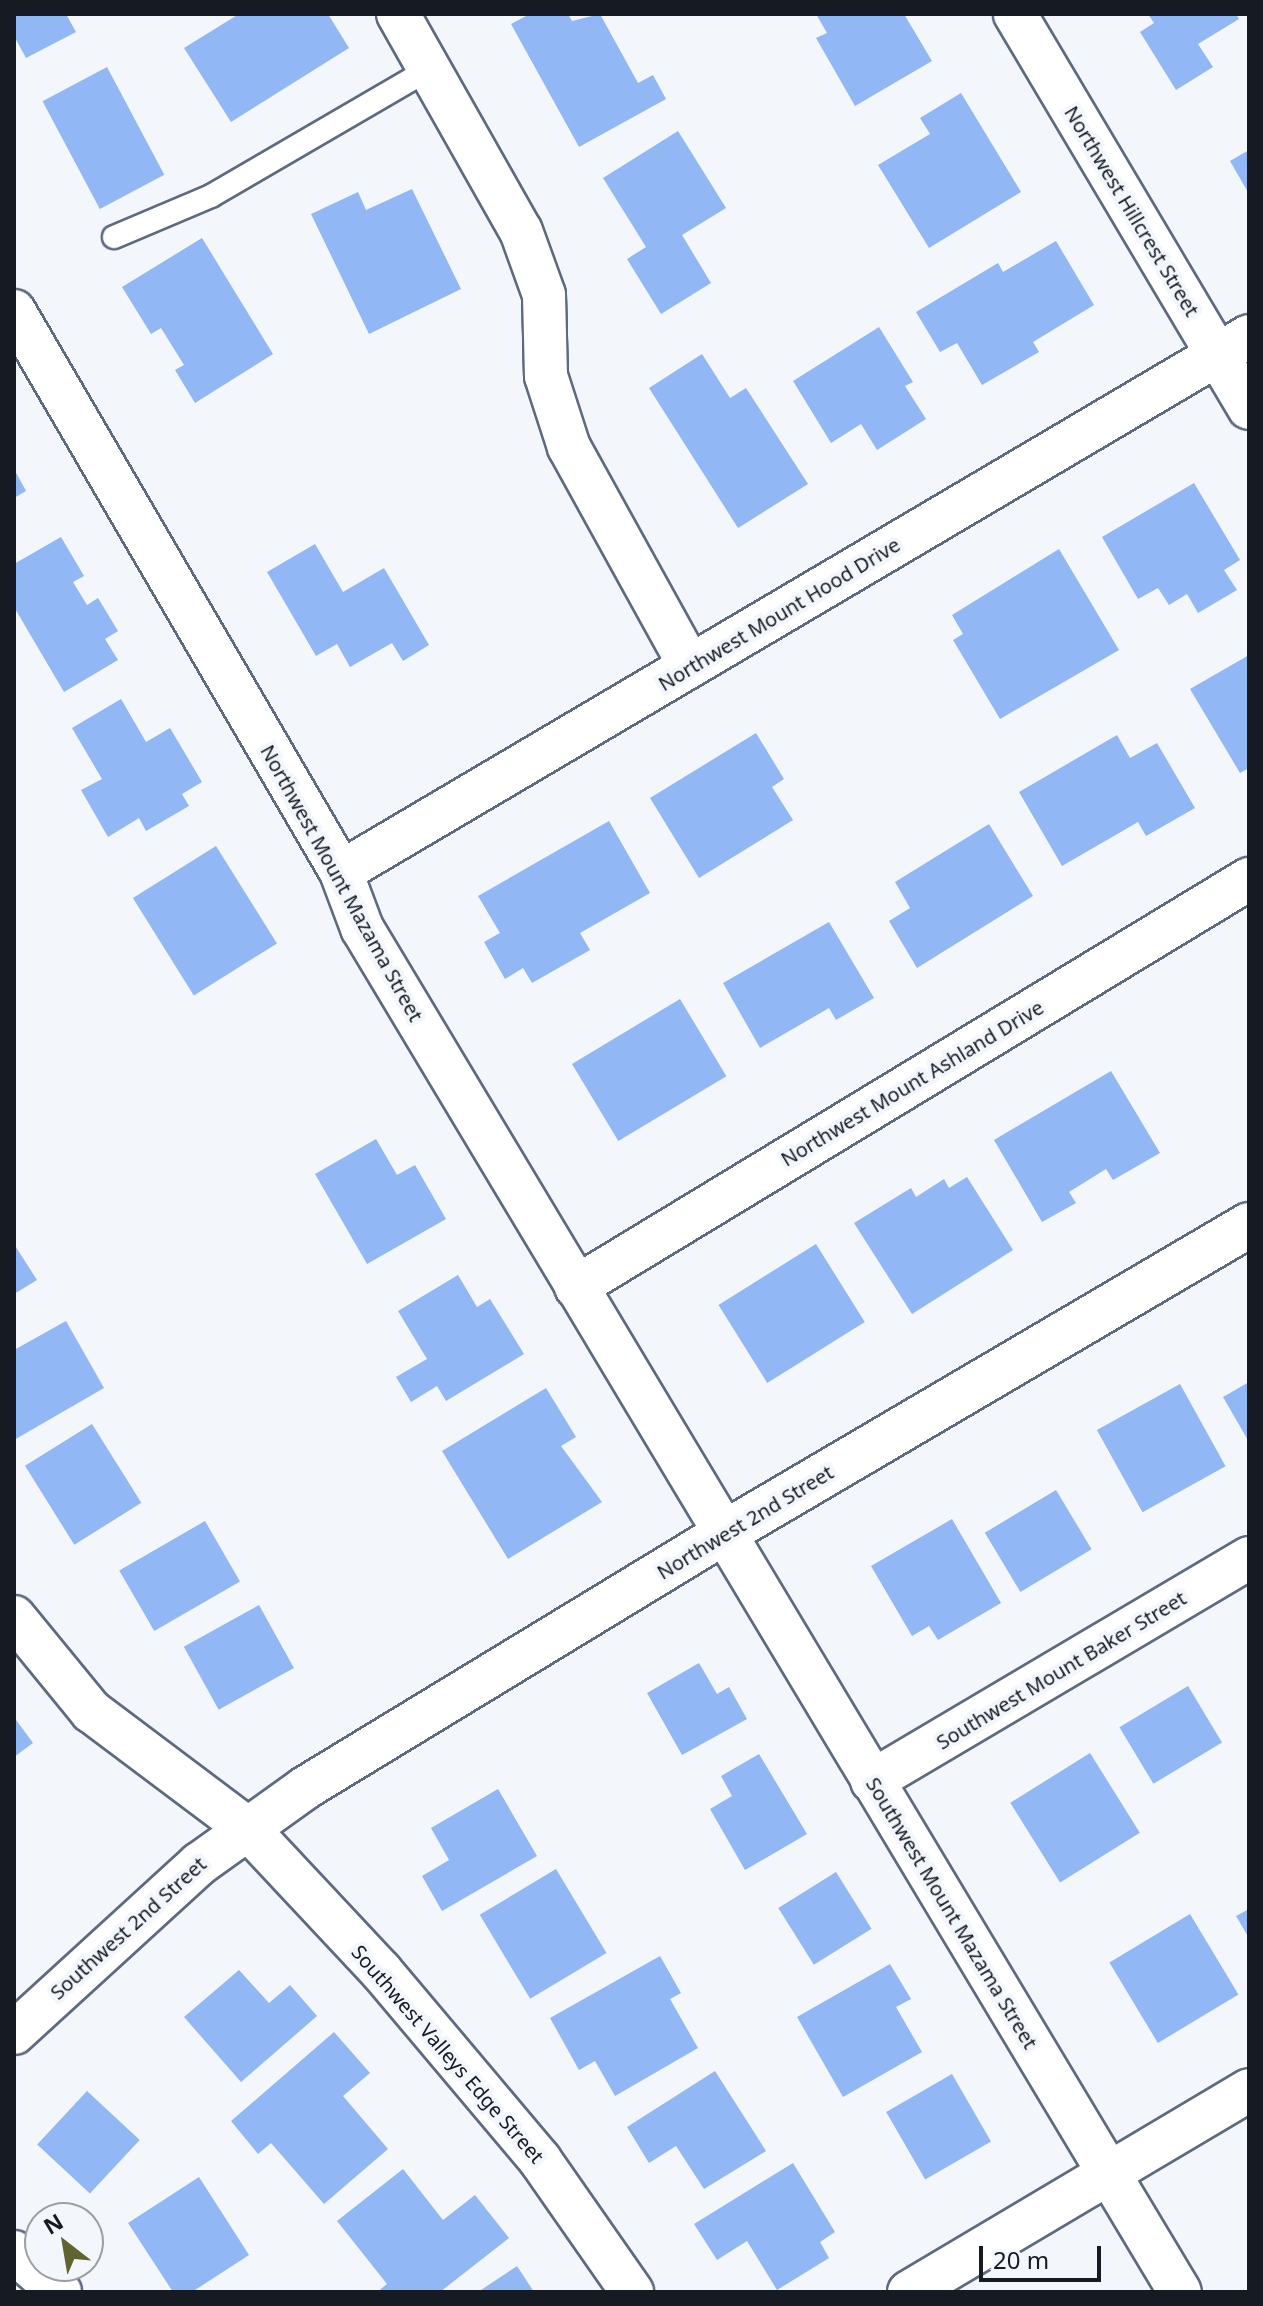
<!DOCTYPE html>
<style>
body{margin:0}
#map{position:relative;width:1263px;height:2306px;overflow:hidden;background:#f3f6fb;font-family:"Noto Sans",sans-serif}
div>[style]{position:absolute}
[style*='--x']{left:calc(var(--x)*1px);top:calc(var(--y)*1px);width:calc(var(--w)*1px);rotate:calc(var(--a)*1deg)}
.building>*{inset:0;background:#92b7f5;transform-origin:0 0}
.roads{filter:drop-shadow(2px 0 #5d6a80) drop-shadow(-2px 0 #5d6a80) drop-shadow(0 2px #5d6a80) drop-shadow(0 -2px #5d6a80)}
.lane>*{height:22px;margin:-11px;padding:0 11px;transform-origin:11px;border-radius:11px;background:#fff}
.street>*{height:42px;margin:-21px;padding:0 21px;transform-origin:21px;border-radius:21px;background:#fff}
.secondary>*{height:44px;margin:-22px;padding:0 22px;transform-origin:22px;border-radius:22px;background:#fff}
span{translate:-50% -50%;white-space:nowrap;text-align:center;line-height:1.15;-webkit-text-stroke:8px #f3f6fb;paint-order:stroke}
.street-label{font-size:20px;color:#151a23}
.frame{position:absolute;inset:0;border:16px solid #151a23;pointer-events:none}
.north{position:absolute;left:24px;top:2202px;width:80px;height:80px;box-sizing:border-box;background:#f3f6fb;border:2px solid #9a9ea5;border-radius:50%;rotate:329deg;font-size:22px;font-weight:700;line-height:32px;text-align:center;color:#151a23}
.north::after{content:'';display:block;margin:auto;width:28px;height:36px;background:#616330;clip-path:polygon(50% 0,100% 100%,50% 72%,0 100%)}
.scale{position:absolute;left:979px;top:2246px;width:122px;height:36px;box-sizing:border-box;border:4px solid #151a23;border-top:0;padding-left:10px;font-size:24px;line-height:28px;white-space:nowrap;color:#151a23;-webkit-text-stroke:6px #f3f6fb;paint-order:stroke}
</style>
<div id="map">
<div class="building">
<div style="clip-path:polygon(14px 14px,66px 14px,76px 32px,26px 58px,14px 36px)"></div>
<div style="clip-path:polygon(239px 14px,328px 14px,349px 48px,231px 122px,184px 48px)"></div>
<div style="clip-path:polygon(530px 14px,568px 14px,572px 21px,600px 14px,638px 83px,653px 75px,666px 99px,579px 147px,511px 24px)"></div>
<div style="clip-path:polygon(816px 14px,904px 14px,932px 61px,855px 106px,816px 38px,827px 33px)"></div>
<div style="clip-path:polygon(1148px 14px,1236px 14px,1239px 19px,1198px 44px,1213px 67px,1176px 90px,1140px 32px,1154px 23px)"></div>
<div style="left:107px;top:67px;width:122px;height:73px;rotate:62deg"></div>
<div style="clip-path:polygon(961px 93px,1021px 192px,929px 248px,878px 165px,930px 134px,920px 118px)"></div>
<div style="clip-path:polygon(678px 131px,726px 208px,682px 235px,711px 283px,661px 314px,627px 259px,646px 247px,603px 178px)"></div>
<div style="clip-path:polygon(1249px 150px,1249px 194px,1230px 161px)"></div>
<div style="clip-path:polygon(412px 189px,461px 289px,369px 334px,311px 214px,358px 192px,366px 210px)"></div>
<div style="clip-path:polygon(202px 238px,273px 354px,195px 403px,175px 370px,184px 365px,161px 328px,151px 334px,122px 287px)"></div>
<div style="clip-path:polygon(1056px 241px,1094px 305px,1033px 342px,1039px 352px,982px 385px,957px 343px,940px 352px,916px 312px,998px 263px,1003px 272px)"></div>
<div style="clip-path:polygon(879px 327px,913px 382px,905px 386px,926px 419px,877px 450px,861px 424px,831px 443px,793px 381px)"></div>
<div style="clip-path:polygon(702px 354px,730px 398px,746px 388px,808px 484px,738px 528px,649px 388px)"></div>
<div style="clip-path:polygon(14px 469px,26px 491px,14px 498px)"></div>
<div style="clip-path:polygon(1194px 483px,1240px 560px,1224px 570px,1237px 590px,1198px 613px,1187px 594px,1169px 605px,1158px 588px,1138px 599px,1102px 537px)"></div>
<div style="clip-path:polygon(61px 537px,84px 576px,73px 582px,87px 605px,98px 598px,118px 631px,105px 639px,118px 660px,64px 692px,14px 607px,14px 564px)"></div>
<div style="clip-path:polygon(315px 544px,343px 592px,384px 568px,429px 645px,403px 661px,392px 643px,350px 667px,337px 644px,316px 656px,267px 572px)"></div>
<div style="clip-path:polygon(1059px 549px,1119px 650px,1000px 719px,953px 640px,963px 634px,952px 615px)"></div>
<div style="clip-path:polygon(1249px 655px,1249px 768px,1240px 773px,1190px 689px)"></div>
<div style="clip-path:polygon(121px 699px,146px 742px,170px 728px,202px 782px,182px 794px,189px 806px,146px 831px,139px 818px,108px 837px,81px 790px,102px 779px,72px 728px)"></div>
<div style="clip-path:polygon(756px 733px,784px 779px,772px 787px,793px 820px,699px 878px,650px 798px)"></div>
<div style="clip-path:polygon(1117px 735px,1130px 758px,1157px 743px,1195px 808px,1146px 836px,1138px 822px,1062px 866px,1019px 792px)"></div>
<div style="clip-path:polygon(609px 821px,650px 893px,580px 933px,590px 950px,532px 983px,523px 968px,505px 979px,484px 942px,500px 933px,478px 896px)"></div>
<div style="clip-path:polygon(989px 824px,1033px 896px,917px 968px,889px 921px,910px 908px,895px 882px)"></div>
<div style="left:216px;top:846px;width:115px;height:98px;rotate:58deg"></div>
<div style="clip-path:polygon(829px 922px,874px 998px,836px 1020px,829px 1008px,760px 1048px,723px 983px)"></div>
<div style="left:680px;top:999px;width:90px;height:126px;rotate:59deg"></div>
<div style="clip-path:polygon(1111px 1071px,1160px 1153px,1113px 1180px,1106px 1169px,1069px 1192px,1076px 1203px,1042px 1222px,994px 1140px)"></div>
<div style="clip-path:polygon(376px 1139px,397px 1175px,415px 1165px,446px 1219px,367px 1264px,315px 1174px)"></div>
<div style="clip-path:polygon(967px 1177px,1013px 1250px,912px 1314px,854px 1223px,911px 1188px,916px 1197px,944px 1179px,949px 1188px)"></div>
<div style="clip-path:polygon(14px 1244px,37px 1280px,14px 1294px)"></div>
<div style="left:816px;top:1244px;width:92px;height:115px;rotate:58deg"></div>
<div style="clip-path:polygon(458px 1275px,477px 1307px,490px 1299px,524px 1354px,446px 1401px,437px 1386px,411px 1402px,396px 1377px,427px 1359px,398px 1311px)"></div>
<div style="clip-path:polygon(66px 1321px,104px 1388px,14px 1440px,14px 1350px)"></div>
<div style="clip-path:polygon(1249px 1382px,1249px 1442px,1223px 1397px)"></div>
<div style="left:1180px;top:1384px;width:94px;height:95px;rotate:61deg"></div>
<div style="clip-path:polygon(546px 1388px,576px 1437px,561px 1446px,602px 1502px,508px 1559px,442px 1451px)"></div>
<div style="left:92px;top:1424px;width:93px;height:79px;rotate:58deg"></div>
<div style="left:1056px;top:1490px;width:69px;height:83px;rotate:59deg"></div>
<div style="clip-path:polygon(952px 1519px,1001px 1603px,938px 1640px,929px 1626px,912px 1636px,871px 1566px)"></div>
<div style="left:205px;top:1521px;width:70px;height:99px;rotate:60deg"></div>
<div style="left:259px;top:1605px;width:72px;height:86px;rotate:61deg"></div>
<div style="clip-path:polygon(699px 1663px,717px 1694px,729px 1687px,747px 1719px,682px 1755px,647px 1693px)"></div>
<div style="left:1188px;top:1686px;width:66px;height:80px;rotate:59deg"></div>
<div style="clip-path:polygon(14px 1717px,33px 1743px,14px 1757px)"></div>
<div style="left:1090px;top:1753px;width:94px;height:94px;rotate:58deg"></div>
<div style="clip-path:polygon(759px 1754px,807px 1834px,745px 1870px,710px 1809px,732px 1796px,721px 1776px)"></div>
<div style="clip-path:polygon(498px 1789px,537px 1856px,442px 1911px,422px 1876px,449px 1860px,431px 1828px)"></div>
<div style="left:556px;top:1869px;width:98px;height:89px;rotate:59deg"></div>
<div style="left:836px;top:1872px;width:67px;height:68px;rotate:58deg"></div>
<div style="clip-path:polygon(1249px 1909px,1249px 1938px,1236px 1916px)"></div>
<div style="left:1190px;top:1914px;width:94px;height:94px;rotate:59deg"></div>
<div style="clip-path:polygon(660px 1956px,681px 1993px,670px 1999px,698px 2048px,615px 2096px,595px 2061px,579px 2070px,550px 2018px)"></div>
<div style="clip-path:polygon(890px 1964px,911px 1999px,896px 2007px,922px 2052px,843px 2097px,797px 2017px)"></div>
<div style="clip-path:polygon(239px 1970px,269px 2003px,290px 1985px,317px 2016px,241px 2082px,184px 2017px)"></div>
<div style="clip-path:polygon(334px 2032px,370px 2073px,343px 2096px,388px 2149px,324px 2204px,271px 2143px,258px 2154px,231px 2121px)"></div>
<div style="clip-path:polygon(715px 2071px,766px 2151px,704px 2189px,676px 2146px,649px 2163px,627px 2127px)"></div>
<div style="left:952px;top:2074px;width:78px;height:76px;rotate:60deg"></div>
<div style="left:87px;top:2091px;width:72px;height:73px;rotate:43deg"></div>
<div style="clip-path:polygon(793px 2163px,835px 2232px,820px 2242px,829px 2258px,777px 2290px,747px 2241px,717px 2260px,694px 2224px)"></div>
<div style="clip-path:polygon(403px 2169px,443px 2220px,475px 2195px,509px 2238px,440px 2292px,377px 2292px,387px 2284px,337px 2221px)"></div>
<div style="clip-path:polygon(199px 2177px,249px 2255px,192px 2292px,173px 2292px,128px 2223px)"></div>
<div style="clip-path:polygon(517px 2266px,534px 2292px,478px 2292px)"></div>
</div>
<div class="roads">
<div class="lane">
<div style="--x:114;--y:237;--w:105;--a:-22.9"></div>
<div style="--x:211;--y:196;--w:252;--a:-30.2"></div>
</div>
<div class="street">
<div style="--x:398;--y:14;--w:249;--a:60.5"></div>
<div style="--x:521;--y:231;--w:68;--a:70.2"></div>
<div style="--x:544;--y:295;--w:81;--a:88.6"></div>
<div style="--x:546;--y:376;--w:75;--a:72.1"></div>
<div style="--x:569;--y:447;--w:250;--a:61.1"></div>
<div style="--x:1015;--y:14;--w:458;--a:59.3"></div>
<div style="--x:14;--y:311;--w:649;--a:59.76"></div>
<div style="--x:341;--y:872;--w:60;--a:69.4"></div>
<div style="--x:362;--y:928;--w:1590;--a:59.05"></div>
<div style="--x:341;--y:872;--w:1054;--a:-30.55"></div>
<div style="--x:576;--y:1287;--w:787;--a:-31.23"></div>
<div style="--x:14;--y:1617;--w:122;--a:50.7"></div>
<div style="--x:91;--y:1711;--w:195;--a:36.9"></div>
<div style="--x:247;--y:1828;--w:196;--a:46.9"></div>
<div style="--x:381;--y:1971;--w:247;--a:49.9"></div>
<div style="--x:540;--y:2160;--w:161;--a:55.1"></div>
<div style="--x:872;--y:1781;--w:438;--a:-30.6"></div>
<div style="--x:14;--y:2033;--w:251;--a:-42.4"></div>
<div style="--x:199;--y:1864;--w:130;--a:-35.6"></div>
<div style="--x:305;--y:1788;--w:489;--a:-31.3"></div>
<div style="--x:14;--y:2252;--w:61;--a:41"></div>
<div style="--x:909;--y:2292;--w:395;--a:-30.7"></div>
</div>
<div class="secondary">
<div style="--x:723;--y:1534;--w:610;--a:-30.43"></div>
</div>
</div>
<div class="street-label">
<span style="left:1132px;top:211px;rotate:59deg">Northwest Hillcrest Street</span>
<span style="left:779px;top:614px;rotate:-31deg">Northwest Mount Hood Drive</span>
<span style="left:342px;top:883px;rotate:61deg">Northwest Mount Mazama Street</span>
<span style="left:912px;top:1083px;rotate:-31deg">Northwest Mount Ashland Drive</span>
<span style="left:745px;top:1522px;rotate:-31deg">Northwest 2nd Street</span>
<span style="left:1061px;top:1670px;rotate:-31deg">Southwest Mount Baker Street</span>
<span style="left:952px;top:1913px;rotate:59deg">Southwest Mount Mazama Street</span>
<span style="left:128px;top:1928px;rotate:-42deg">Southwest 2nd Street</span>
<span style="left:448px;top:2054px;rotate:49deg">Southwest Valleys Edge Street</span>
</div>
<div class="frame"></div>
<div class="north">N</div>
<div class="scale">20 m</div>
</div>
